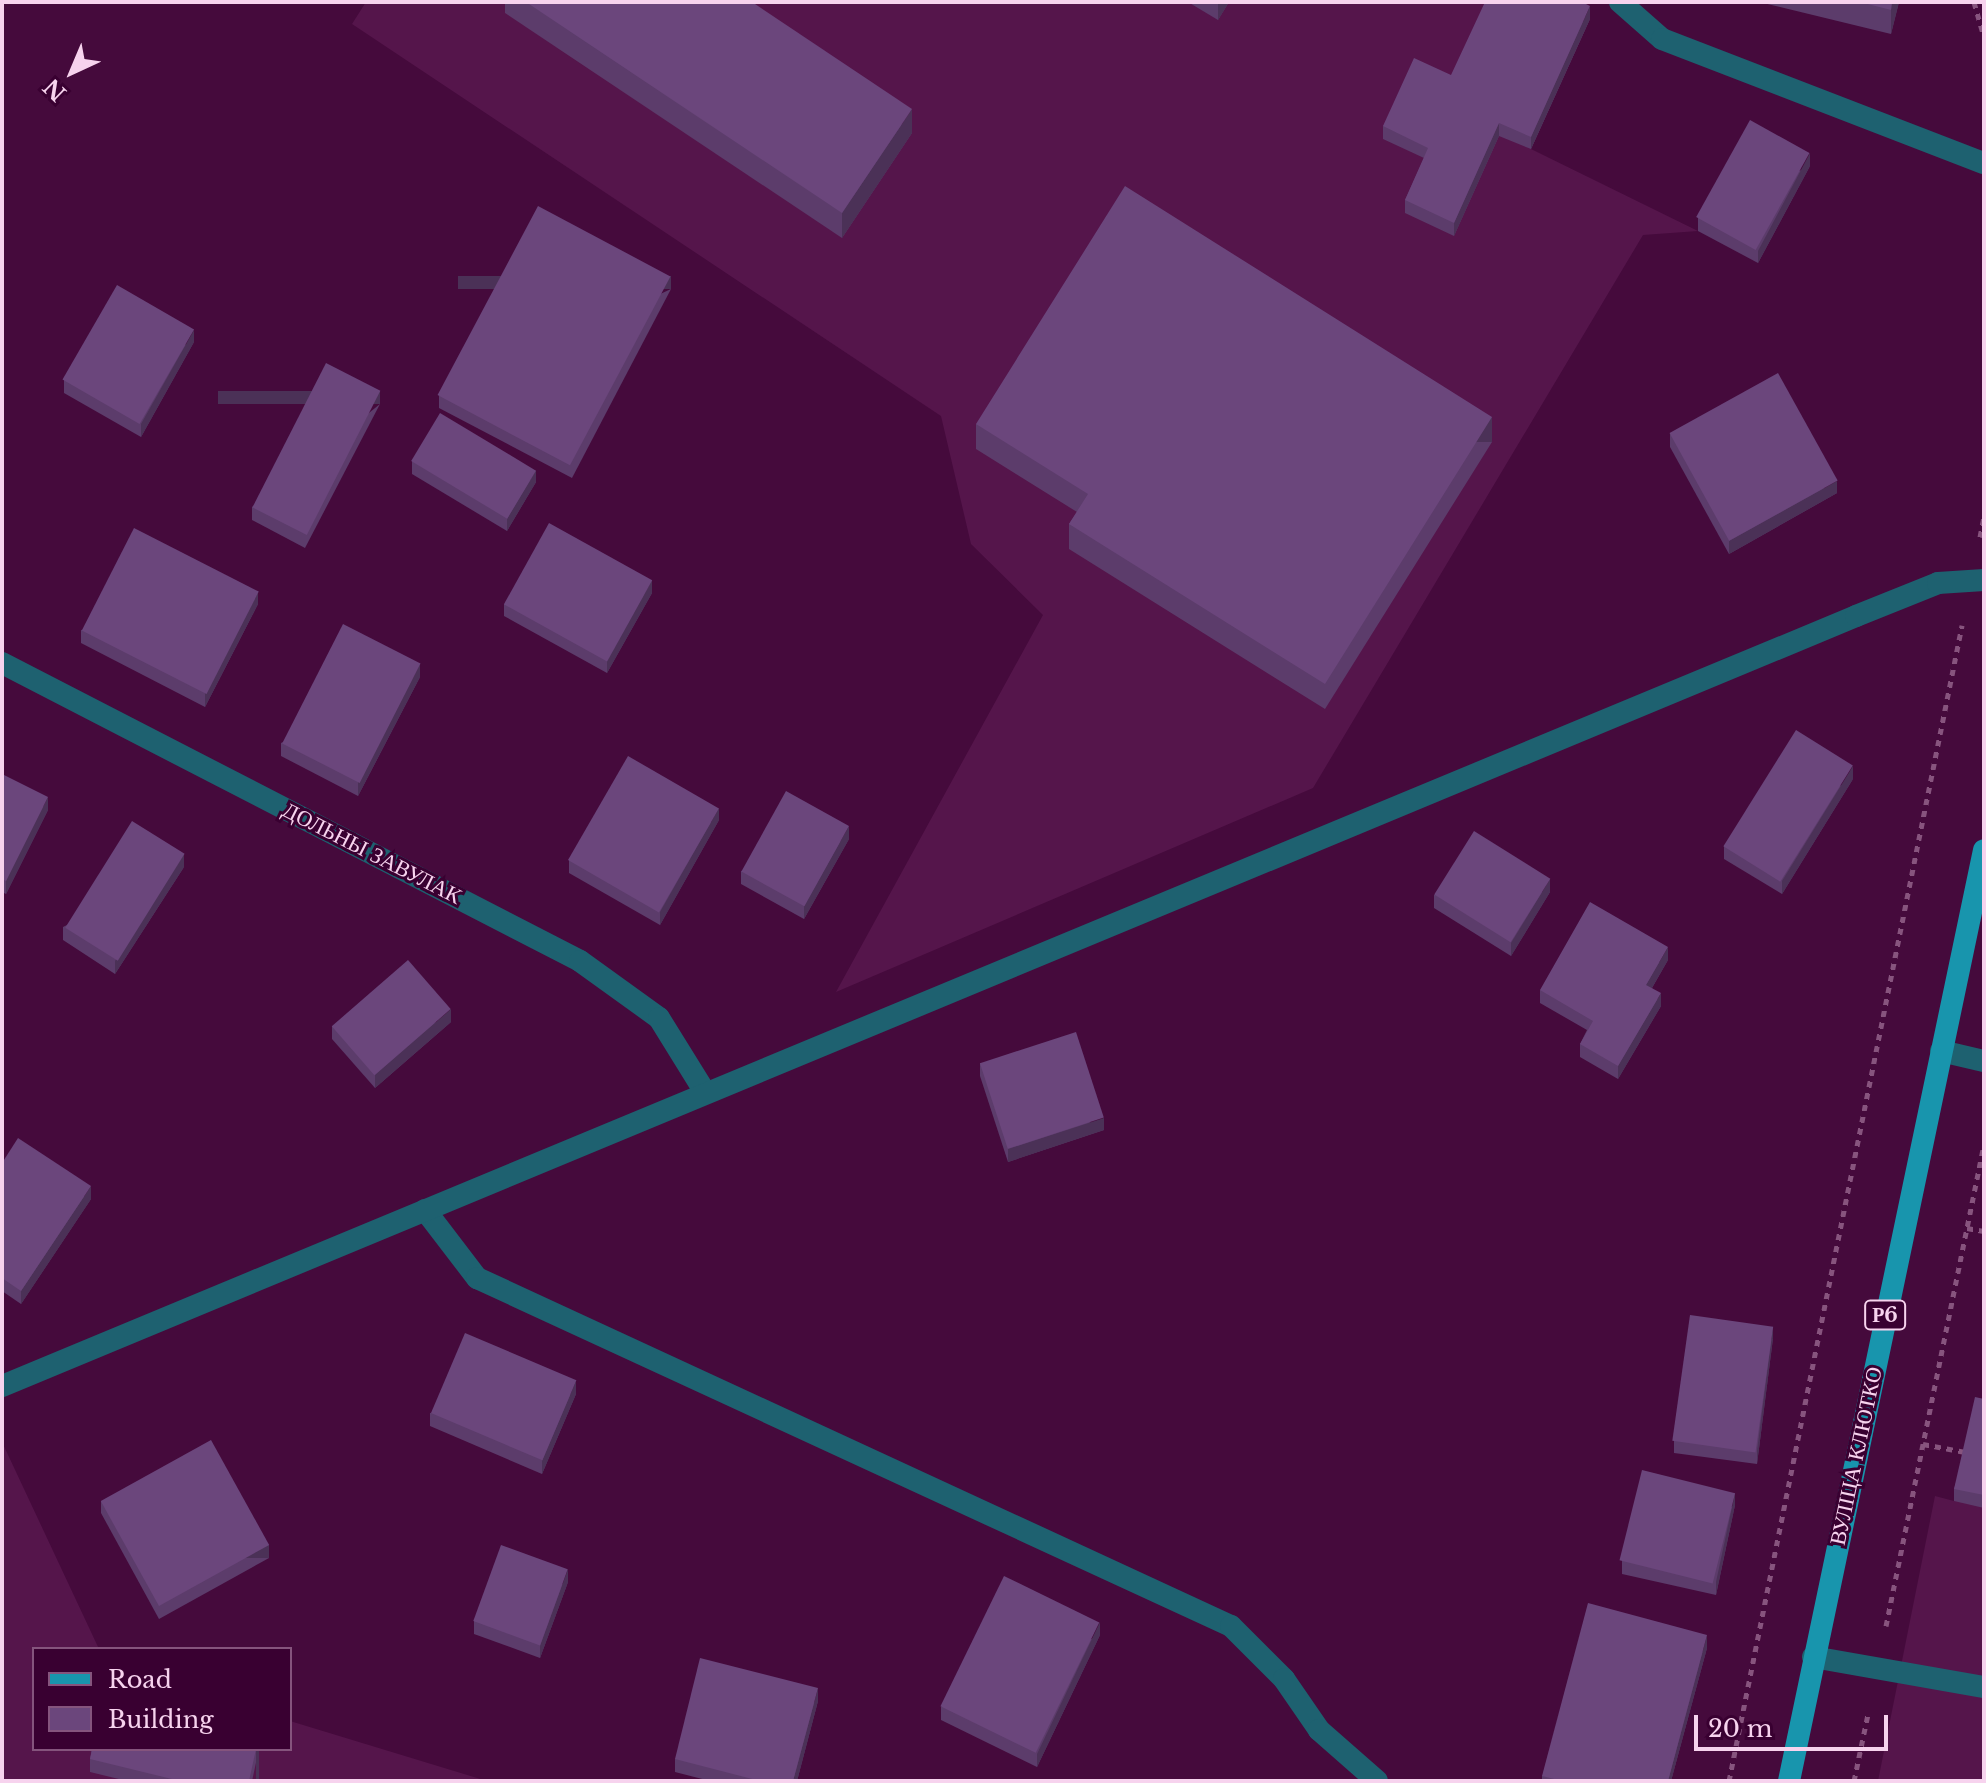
<!DOCTYPE html>
<meta charset="utf-8">
<style>
body{margin:0}
#map{position:relative;width:1986px;height:1783px;overflow:hidden;background:#450a3c;font-family:"Libre Baskerville",serif}
div>[style]{position:absolute}
[style*='--x']{left:calc(var(--x)*1px);top:calc(var(--y)*1px);width:calc(var(--w)*1px);rotate:calc(var(--a)*1deg)}
.built>*{inset:0;background:#55154b}
.path>*{height:5px;margin-top:-2.5px;transform-origin:0;background:repeating-linear-gradient(90deg,#87547e 0 6px,transparent 0 12px)}
.service>*{height:22px;margin:-11px;padding:0 11px;transform-origin:11px;border-radius:11px;background:#1e6170}
.minor>*{height:22px;margin:-11px;padding:0 11px;transform-origin:11px;border-radius:11px;background:#1e6170}
.primary>*{height:22px;margin:-11px;padding:0 11px;transform-origin:11px;border-radius:11px;background:#1895ad}
.wall>*{inset:0;background:#5c3c6b}
.shaded-wall>*{inset:0;background:#4b3157;transform-origin:0 0}
.building>*{inset:0;background:#6b467c;transform-origin:0 0}
span{translate:-50% -50%;white-space:nowrap;text-align:center;line-height:1.15;-webkit-text-stroke:6px #390031;paint-order:stroke}
.shield-label span{padding:2px 6px;background:#390031;border:2px solid;border-radius:6px;-webkit-text-stroke-width:0}
.shield-label{font-size:20px;color:#f7d3ee;font-weight:700}
.street-label{font-size:22px;color:#f7d3ee}
.frame{position:absolute;inset:0;border:4px solid #f7d3ee;pointer-events:none}
.legend{position:absolute;left:32px;top:1647px;width:260px;height:104px;box-sizing:border-box;background:#390031;border:2px solid #85547d;margin:0;padding:10px 14px;list-style:none;font-size:24px;color:#f7d3ee}
.legend li{display:flex;align-items:center;gap:16px;height:40px}
.legend b{width:40px;border:2px solid #85547d}
.north{position:absolute;left:32px;top:32px;width:80px;height:80px;-webkit-text-stroke:6px #390031;paint-order:stroke;rotate:224deg;font-size:22px;font-weight:700;line-height:32px;text-align:center;color:#f7d3ee}
.north::after{content:'';display:block;margin:auto;width:28px;height:36px;background:#f7d3ee;clip-path:polygon(50% 0,100% 100%,50% 72%,0 100%)}
.scale{position:absolute;left:1694px;top:1715px;width:194px;height:36px;box-sizing:border-box;border:4px solid #f7d3ee;border-top:0;padding-left:10px;font-size:24px;line-height:28px;white-space:nowrap;color:#f7d3ee;-webkit-text-stroke:6px #390031;paint-order:stroke}
</style>
<div id="map">
<div class="built">
<div style="clip-path:polygon(366px 2px,1557px 2px,1590px 19px,1531px 149px,1698px 231px,1643px 235px,1313px 788px,836px 992px,1043px 615px,971px 544px,941px 416px,352px 24px)"></div>
<div style="clip-path:polygon(1984px 1411px,1984px 1781px,1878px 1781px,1935px 1496px,1954px 1501px)"></div>
<div style="clip-path:polygon(2px 1442px,99px 1649px,34px 1649px,34px 1749px,290px 1749px,290px 1721px,487px 1781px,2px 1781px)"></div>
</div>
<div class="path">
<div style="--x:1974;--y:2;--w:35;--a:74"></div>
<div style="--x:1980;--y:537;--w:20;--a:-79"></div>
<div style="--x:1967;--y:1228;--w:17;--a:10"></div>
<div style="--x:1923;--y:1444;--w:43;--a:10.8"></div>
<div style="--x:1886;--y:1626;--w:491;--a:-78.5"></div>
<div style="--x:1729;--y:1781;--w:1179;--a:-78.6"></div>
<div style="--x:1854;--y:1781;--w:68;--a:-78.2"></div>
</div>
<div class="service">
<div style="--x:1620;--y:2;--w:56;--a:41.4"></div>
<div style="--x:1662;--y:39;--w:345;--a:21.1"></div>
<div style="--x:1941;--y:1051;--w:44;--a:13.1"></div>
<div style="--x:425;--y:1210;--w:86;--a:52.6"></div>
<div style="--x:477;--y:1278;--w:830;--a:24.78"></div>
<div style="--x:1231;--y:1626;--w:75;--a:45"></div>
<div style="--x:1284;--y:1679;--w:62;--a:55.5"></div>
<div style="--x:1319;--y:1730;--w:77;--a:41.3"></div>
<div style="--x:1813;--y:1657;--w:174;--a:10"></div>
</div>
<div class="minor">
<div style="--x:2;--y:663;--w:650;--a:27.27"></div>
<div style="--x:580;--y:961;--w:97;--a:35.8"></div>
<div style="--x:659;--y:1018;--w:84;--a:58.2"></div>
<div style="--x:2;--y:1386;--w:2008;--a:-22.55"></div>
<div style="--x:1856;--y:616;--w:88;--a:-21.9"></div>
<div style="--x:1938;--y:583;--w:46;--a:-3.7"></div>
</div>
<div class="primary">
<div style="--x:1789;--y:1781;--w:951;--a:-78.17"></div>
</div>
<div class="wall">
<div style="clip-path:polygon(505px 2px,752px 2px,912px 133px,842px 238px,505px 13px)"></div>
<div style="clip-path:polygon(1188px 2px,1229px 2px,1218px 20px)"></div>
<div style="clip-path:polygon(1759px 2px,1899px 2px,1891px 34px)"></div>
<div style="clip-path:polygon(1590px 19px,1531px 149px,1499px 136px,1454px 236px,1405px 213px,1405px 200px,1424px 158px,1383px 139px,1383px 126px,1451px 75px)"></div>
<div style="clip-path:polygon(1810px 166px,1758px 263px,1698px 231px,1698px 218px)"></div>
<div style="clip-path:polygon(671px 289px,572px 478px,439px 408px,439px 396px)"></div>
<div style="clip-path:polygon(194px 342px,141px 437px,64px 393px,64px 380px)"></div>
<div style="clip-path:polygon(380px 404px,305px 548px,252px 520px,252px 507px)"></div>
<div style="clip-path:polygon(976px 424px,1492px 442px,1325px 709px,1069px 549px,1069px 524px,1077px 512px,976px 449px)"></div>
<div style="clip-path:polygon(1670px 434px,1837px 493px,1729px 554px,1670px 447px)"></div>
<div style="clip-path:polygon(412px 461px,536px 482px,507px 531px,412px 474px)"></div>
<div style="clip-path:polygon(652px 593px,607px 673px,504px 616px,504px 604px)"></div>
<div style="clip-path:polygon(258px 604px,205px 707px,81px 643px,81px 630px)"></div>
<div style="clip-path:polygon(420px 677px,358px 796px,281px 756px,281px 743px)"></div>
<div style="clip-path:polygon(2px 774px,48px 810px,6px 894px,2px 892px)"></div>
<div style="clip-path:polygon(1853px 779px,1782px 894px,1724px 859px,1724px 846px)"></div>
<div style="clip-path:polygon(719px 820px,660px 925px,569px 873px,569px 860px)"></div>
<div style="clip-path:polygon(849px 839px,804px 919px,741px 884px,741px 871px)"></div>
<div style="clip-path:polygon(184px 867px,115px 974px,63px 940px,63px 927px)"></div>
<div style="clip-path:polygon(1550px 892px,1511px 956px,1434px 908px,1434px 895px)"></div>
<div style="clip-path:polygon(1668px 960px,1652px 988px,1661px 1006px,1618px 1079px,1580px 1057px,1580px 1044px,1587px 1030px,1540px 1003px,1540px 990px)"></div>
<div style="clip-path:polygon(451px 1022px,375px 1088px,332px 1039px,332px 1026px)"></div>
<div style="clip-path:polygon(980px 1063px,1104px 1130px,1008px 1162px,980px 1076px)"></div>
<div style="clip-path:polygon(2px 1163px,91px 1199px,21px 1304px,2px 1291px)"></div>
<div style="clip-path:polygon(1773px 1338px,1757px 1464px,1674px 1453px,1674px 1441px)"></div>
<div style="clip-path:polygon(576px 1394px,542px 1474px,430px 1426px,430px 1413px)"></div>
<div style="clip-path:polygon(1984px 1399px,1984px 1508px,1954px 1501px,1954px 1489px)"></div>
<div style="clip-path:polygon(101px 1501px,269px 1558px,159px 1619px,101px 1513px)"></div>
<div style="clip-path:polygon(1735px 1505px,1716px 1595px,1622px 1574px,1622px 1561px)"></div>
<div style="clip-path:polygon(568px 1582px,540px 1658px,474px 1634px,474px 1621px)"></div>
<div style="clip-path:polygon(1100px 1635px,1037px 1767px,941px 1720px,941px 1707px)"></div>
<div style="clip-path:polygon(1707px 1648px,1671px 1781px,1542px 1781px,1542px 1776px)"></div>
<div style="clip-path:polygon(818px 1701px,797px 1781px,710px 1781px,675px 1772px,675px 1759px)"></div>
<div style="clip-path:polygon(92px 1749px,259px 1749px,252px 1781px,127px 1781px,90px 1772px,90px 1759px)"></div>
</div>
<div class="shaded-wall">
<div style="clip-path:polygon(1218px 2px,1229px 2px,1218px 20px)"></div>
<div style="clip-path:polygon(1892px 2px,1899px 2px,1891px 34px,1891px 10px)"></div>
<div style="clip-path:polygon(1590px 6px,1590px 19px,1531px 149px,1531px 137px)"></div>
<div style="clip-path:polygon(912px 109px,912px 133px,842px 238px,842px 213px)"></div>
<div style="clip-path:polygon(1499px 123px,1499px 136px,1454px 236px,1454px 223px)"></div>
<div style="clip-path:polygon(1810px 153px,1810px 166px,1758px 263px,1758px 251px)"></div>
<div style="left:671px;top:276px;width:13px;height:213px;rotate:90deg"></div>
<div style="clip-path:polygon(194px 330px,194px 342px,141px 437px,141px 424px)"></div>
<div style="left:380px;top:391px;width:13px;height:162px;rotate:90deg"></div>
<div style="left:1492px;top:417px;width:25px;height:315px;rotate:90deg"></div>
<div style="clip-path:polygon(536px 470px,536px 482px,507px 531px,507px 519px)"></div>
<div style="clip-path:polygon(1837px 481px,1837px 493px,1729px 554px,1729px 541px)"></div>
<div style="clip-path:polygon(652px 580px,652px 593px,607px 673px,607px 660px)"></div>
<div style="clip-path:polygon(258px 592px,258px 604px,205px 707px,205px 694px)"></div>
<div style="clip-path:polygon(420px 664px,420px 677px,358px 796px,358px 783px)"></div>
<div style="clip-path:polygon(1853px 766px,1853px 779px,1782px 894px,1782px 881px)"></div>
<div style="clip-path:polygon(48px 797px,48px 810px,6px 894px,6px 881px)"></div>
<div style="clip-path:polygon(719px 808px,719px 820px,660px 925px,660px 912px)"></div>
<div style="clip-path:polygon(849px 826px,849px 839px,804px 919px,804px 906px)"></div>
<div style="clip-path:polygon(184px 854px,184px 867px,115px 974px,115px 961px)"></div>
<div style="clip-path:polygon(1550px 879px,1550px 892px,1511px 956px,1511px 943px)"></div>
<div style="clip-path:polygon(1668px 947px,1668px 960px,1646px 998px,1646px 985px)"></div>
<div style="clip-path:polygon(1661px 993px,1661px 1006px,1618px 1079px,1618px 1066px)"></div>
<div style="clip-path:polygon(451px 1009px,451px 1022px,375px 1088px,375px 1075px)"></div>
<div style="clip-path:polygon(1104px 1118px,1104px 1130px,1008px 1162px,1008px 1149px)"></div>
<div style="clip-path:polygon(91px 1186px,91px 1199px,21px 1304px,21px 1291px)"></div>
<div style="clip-path:polygon(1773px 1326px,1773px 1338px,1757px 1464px,1757px 1451px)"></div>
<div style="clip-path:polygon(576px 1381px,576px 1394px,542px 1474px,542px 1461px)"></div>
<div style="clip-path:polygon(1735px 1493px,1735px 1505px,1716px 1595px,1716px 1582px)"></div>
<div style="left:269px;top:1545px;width:13px;height:126px;rotate:90deg"></div>
<div style="clip-path:polygon(568px 1569px,568px 1582px,540px 1658px,540px 1646px)"></div>
<div style="clip-path:polygon(1100px 1622px,1100px 1635px,1037px 1767px,1037px 1754px)"></div>
<div style="clip-path:polygon(1707px 1635px,1707px 1648px,1671px 1781px,1668px 1781px)"></div>
<div style="clip-path:polygon(818px 1688px,818px 1701px,797px 1781px,793px 1781px)"></div>
<div style="left:256px;top:1749px;width:3px;height:33px"></div>
</div>
<div class="building">
<div style="clip-path:polygon(526px 2px,752px 2px,912px 109px,842px 213px)"></div>
<div style="clip-path:polygon(1485px 2px,1582px 2px,1590px 6px,1531px 137px,1499px 123px,1454px 223px,1405px 200px,1428px 148px,1383px 126px,1414px 58px,1451px 75px)"></div>
<div style="clip-path:polygon(1860px 2px,1892px 2px,1891px 10px)"></div>
<div style="left:1750px;top:120px;width:68px;height:111px;rotate:29deg"></div>
<div style="clip-path:polygon(1125px 186px,1492px 417px,1325px 684px,1069px 524px,1088px 494px,976px 424px)"></div>
<div style="left:538px;top:206px;width:150px;height:214px;rotate:28deg"></div>
<div style="left:117px;top:285px;width:89px;height:109px;rotate:30deg"></div>
<div style="left:326px;top:363px;width:61px;height:162px;rotate:27deg"></div>
<div style="left:1778px;top:373px;width:123px;height:124px;rotate:61deg"></div>
<div style="left:440px;top:413px;width:112px;height:56px;rotate:31deg"></div>
<div style="left:549px;top:523px;width:118px;height:93px;rotate:29deg"></div>
<div style="left:134px;top:528px;width:140px;height:115px;rotate:27deg"></div>
<div style="left:343px;top:624px;width:87px;height:134px;rotate:27deg"></div>
<div style="left:1796px;top:730px;width:67px;height:137px;rotate:32deg"></div>
<div style="left:628px;top:756px;width:105px;height:120px;rotate:30deg"></div>
<div style="clip-path:polygon(2px 774px,48px 797px,6px 881px,2px 879px)"></div>
<div style="left:786px;top:791px;width:72px;height:92px;rotate:29deg"></div>
<div style="left:132px;top:821px;width:62px;height:126px;rotate:32deg"></div>
<div style="left:1474px;top:831px;width:90px;height:75px;rotate:32deg"></div>
<div style="clip-path:polygon(1590px 902px,1668px 947px,1646px 985px,1661px 993px,1618px 1066px,1580px 1044px,1593px 1021px,1540px 990px)"></div>
<div style="left:408px;top:960px;width:65px;height:101px;rotate:49deg"></div>
<div style="left:1076px;top:1032px;width:90px;height:101px;rotate:72deg"></div>
<div style="clip-path:polygon(18px 1138px,91px 1186px,21px 1291px,2px 1278px,2px 1163px)"></div>
<div style="left:1690px;top:1315px;width:84px;height:127px;rotate:8deg"></div>
<div style="left:465px;top:1333px;width:121px;height:87px;rotate:23deg"></div>
<div style="clip-path:polygon(1975px 1397px,1984px 1399px,1984px 1495px,1954px 1489px)"></div>
<div style="left:211px;top:1440px;width:120px;height:126px;rotate:61deg"></div>
<div style="left:1642px;top:1470px;width:96px;height:93px;rotate:14deg"></div>
<div style="left:501px;top:1545px;width:71px;height:81px;rotate:20deg"></div>
<div style="left:1004px;top:1576px;width:106px;height:145px;rotate:26deg"></div>
<div style="clip-path:polygon(1588px 1603px,1707px 1635px,1668px 1781px,1562px 1781px,1542px 1776px)"></div>
<div style="clip-path:polygon(700px 1658px,818px 1688px,793px 1781px,760px 1781px,675px 1759px)"></div>
<div style="clip-path:polygon(92px 1749px,256px 1749px,249px 1781px,180px 1781px,90px 1759px)"></div>
</div>
<div class="shield-label">
<span style="left:1885px;top:1315px">Р6</span>
</div>
<div class="street-label">
<span style="left:372px;top:853px;rotate:27deg">ДОЛЬНЫ ЗАВУЛАК</span>
<span style="left:1856px;top:1456px;rotate:-78deg">ВУЛІЦА КЛЮТКО</span>
</div>
<div class="frame"></div>
<ul class="legend">
<li><b style="height:10px;background:#1895ad"></b>Road</li>
<li><b style="height:22px;background:#6b467c"></b>Building</li>
</ul>
<div class="north">N</div>
<div class="scale">20 m</div>
</div>
